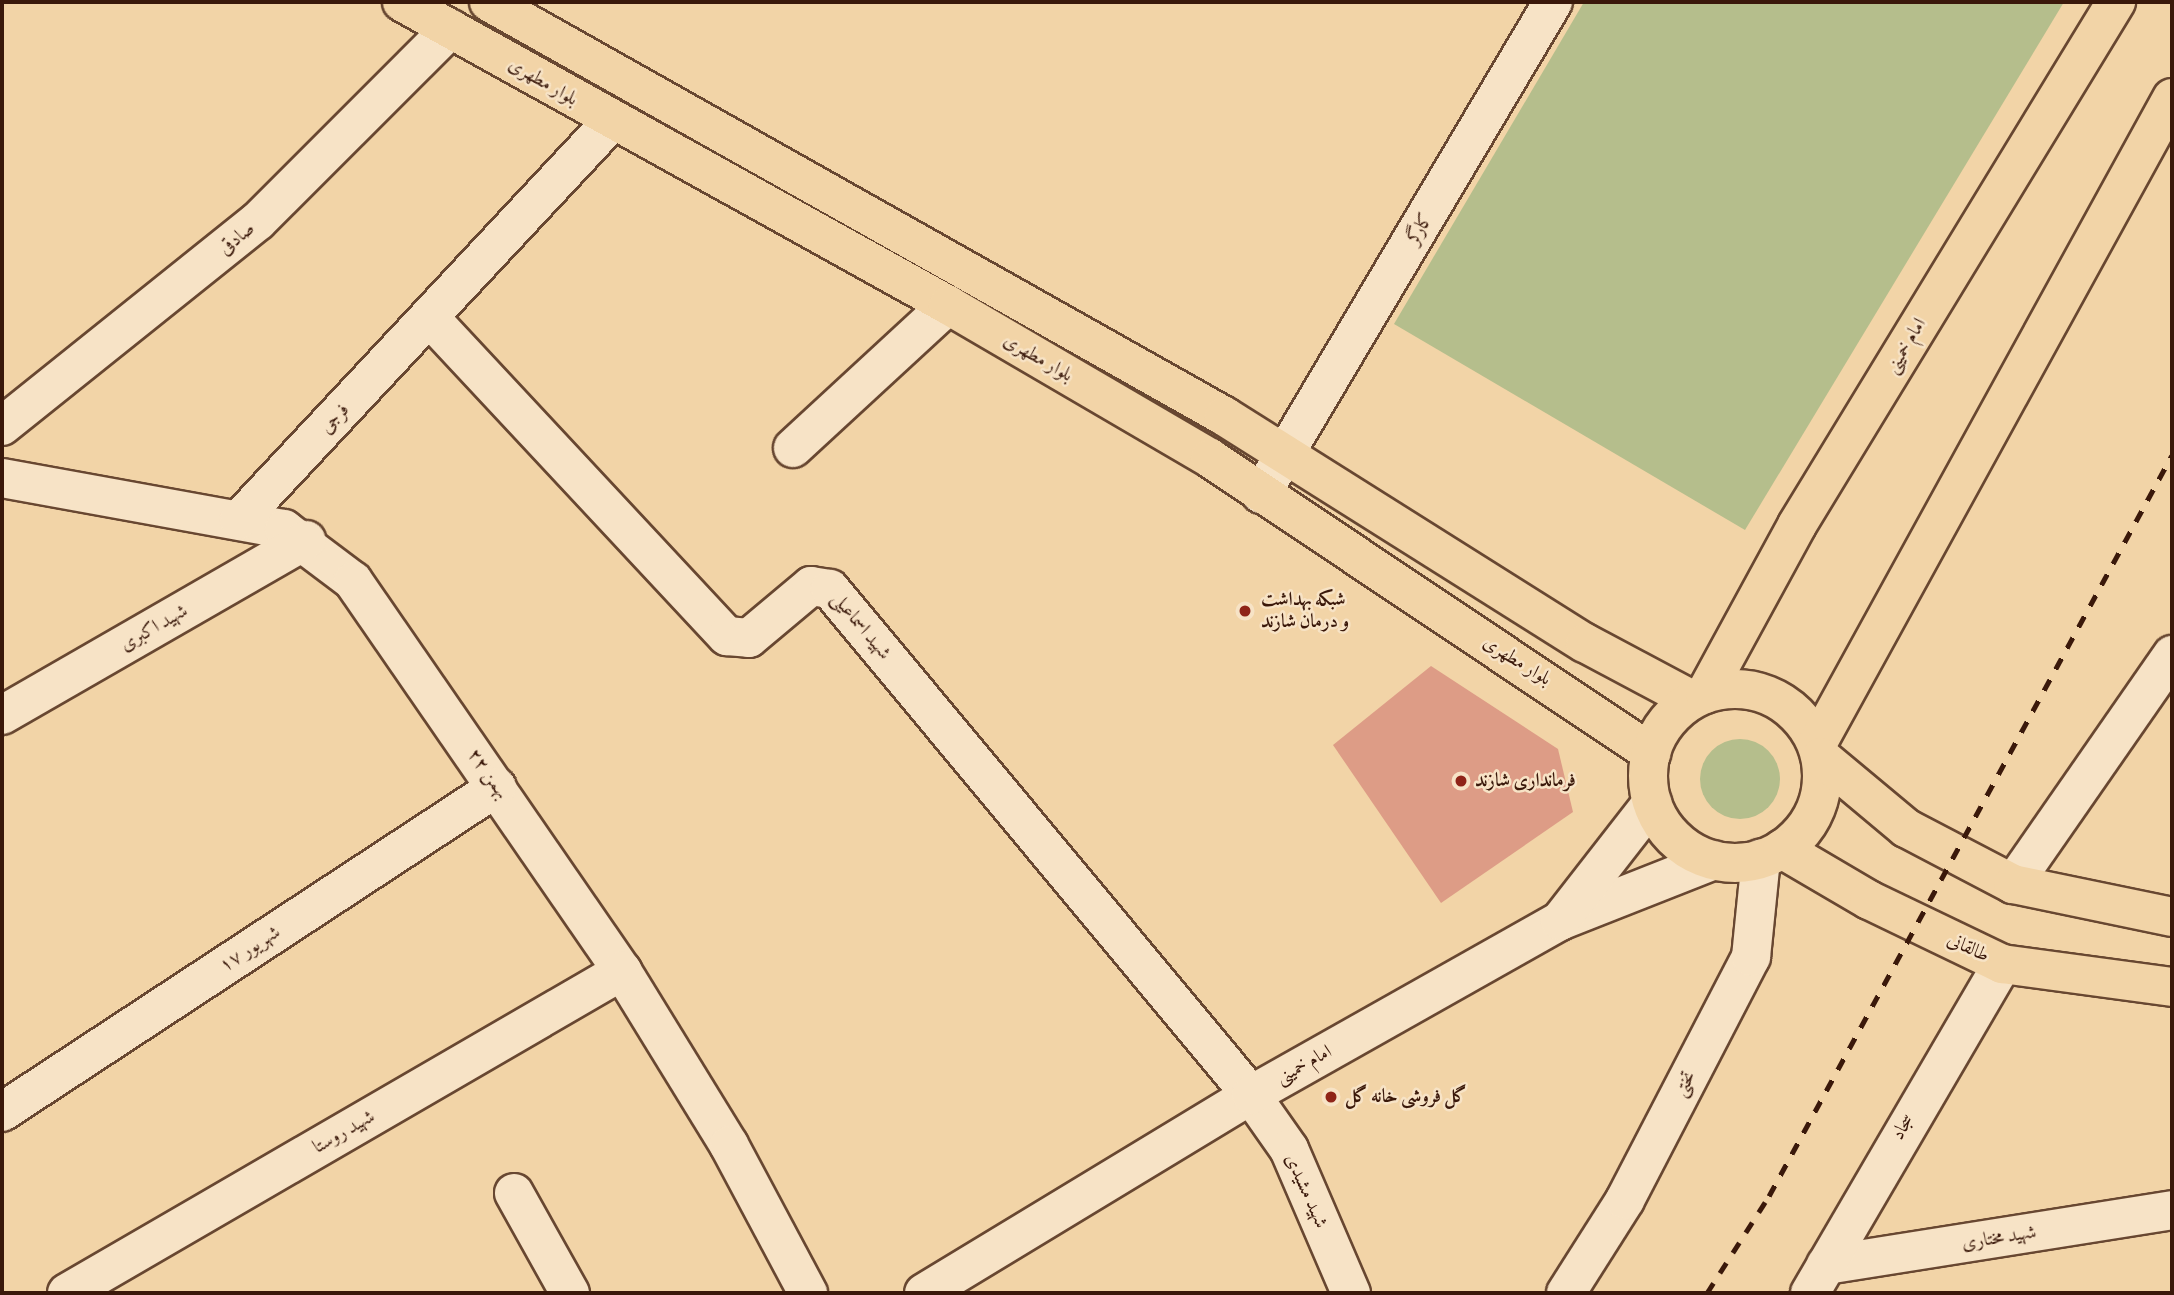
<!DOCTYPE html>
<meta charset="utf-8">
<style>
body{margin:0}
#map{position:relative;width:2174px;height:1295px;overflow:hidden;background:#f2d4a7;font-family:Alegreya,Amiri,serif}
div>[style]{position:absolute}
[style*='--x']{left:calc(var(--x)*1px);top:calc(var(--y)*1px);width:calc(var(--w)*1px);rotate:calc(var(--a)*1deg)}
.green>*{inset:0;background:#b5be8c}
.round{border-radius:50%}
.building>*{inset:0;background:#dd9c86}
.roads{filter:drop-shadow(2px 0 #684731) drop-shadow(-2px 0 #684731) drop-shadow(0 2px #684731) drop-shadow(0 -2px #684731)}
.minor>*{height:38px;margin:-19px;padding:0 19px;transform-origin:19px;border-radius:19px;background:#f7e3c6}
.major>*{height:38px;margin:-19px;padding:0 19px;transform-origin:19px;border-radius:19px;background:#f2d4a7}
.major>.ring{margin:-19px;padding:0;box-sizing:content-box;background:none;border:38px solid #f2d4a7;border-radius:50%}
.rail>*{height:5px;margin-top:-2.5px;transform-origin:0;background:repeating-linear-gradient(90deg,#3a180a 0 12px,transparent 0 24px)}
.dots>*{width:19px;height:19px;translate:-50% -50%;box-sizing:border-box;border:4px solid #f7e3c6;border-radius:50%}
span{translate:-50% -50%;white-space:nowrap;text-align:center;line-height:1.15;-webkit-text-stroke:5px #f7e3c6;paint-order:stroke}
.street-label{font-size:19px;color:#3a180a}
.poi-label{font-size:19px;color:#3a180a;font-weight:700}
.left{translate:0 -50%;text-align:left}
.frame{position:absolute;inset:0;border:4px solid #3a180a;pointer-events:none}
</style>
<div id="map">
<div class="green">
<div style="clip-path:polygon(1584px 2px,2064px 2px,1745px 530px,1394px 324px)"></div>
<div class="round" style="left:1700px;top:739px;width:80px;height:80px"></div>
</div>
<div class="building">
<div style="clip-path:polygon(1431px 666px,1558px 749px,1573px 812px,1441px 903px,1333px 745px)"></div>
</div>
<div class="roads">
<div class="minor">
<div style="--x:430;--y:318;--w:435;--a:47"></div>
<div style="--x:727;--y:636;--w:22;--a:5"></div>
<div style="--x:749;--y:638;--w:81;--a:-40"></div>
<div style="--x:811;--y:586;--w:19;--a:9"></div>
<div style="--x:830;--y:589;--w:658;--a:50.24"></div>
<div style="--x:1251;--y:1095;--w:66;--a:54.9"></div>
<div style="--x:1289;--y:1149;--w:157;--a:66.7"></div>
<div style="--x:2;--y:426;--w:328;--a:-38.7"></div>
<div style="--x:258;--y:221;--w:272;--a:-45"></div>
<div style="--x:793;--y:448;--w:211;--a:-42.7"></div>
<div style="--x:2;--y:478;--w:287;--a:10.3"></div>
<div style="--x:284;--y:529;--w:86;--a:37"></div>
<div style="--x:353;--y:581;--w:474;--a:55.4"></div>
<div style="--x:622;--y:971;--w:204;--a:58.4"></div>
<div style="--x:729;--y:1145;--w:168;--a:61.9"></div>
<div style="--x:1261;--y:494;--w:572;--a:-59.31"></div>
<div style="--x:239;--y:520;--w:545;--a:-46.93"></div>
<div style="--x:2;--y:715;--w:351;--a:-29.9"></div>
<div style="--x:2013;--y:884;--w:279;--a:-55.2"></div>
<div style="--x:1562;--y:920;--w:163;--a:-21.5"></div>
<div style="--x:2;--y:1112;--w:592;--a:-33.29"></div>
<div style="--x:514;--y:1193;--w:115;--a:60.8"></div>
<div style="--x:1826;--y:1265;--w:350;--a:-9"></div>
<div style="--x:67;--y:1293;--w:642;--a:-30.12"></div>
<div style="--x:924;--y:1293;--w:382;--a:-31.2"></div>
<div style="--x:1251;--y:1095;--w:355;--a:-29.4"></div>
<div style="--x:1560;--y:921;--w:150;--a:-52.1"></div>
<div style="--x:1566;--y:1293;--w:110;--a:-57.6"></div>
<div style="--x:1625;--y:1200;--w:274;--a:-62.6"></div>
<div style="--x:1751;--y:957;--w:99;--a:-84.2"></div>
<div style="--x:1810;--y:1293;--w:381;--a:-59.7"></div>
</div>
<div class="major">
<div style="--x:402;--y:2;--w:624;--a:29.03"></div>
<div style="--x:948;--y:305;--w:303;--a:30.3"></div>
<div style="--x:1210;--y:458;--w:531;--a:33.78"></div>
<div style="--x:489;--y:2;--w:844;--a:29.39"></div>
<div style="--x:1224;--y:416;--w:426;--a:32.2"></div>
<div style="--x:1585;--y:643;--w:121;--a:28"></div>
<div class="ring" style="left:1648px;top:689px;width:136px;height:136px"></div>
<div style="--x:1705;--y:694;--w:192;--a:-61.4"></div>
<div style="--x:1797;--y:525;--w:613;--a:-58.62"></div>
<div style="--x:1817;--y:744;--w:737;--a:-61.21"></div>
<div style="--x:1821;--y:757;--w:111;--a:39.9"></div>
<div style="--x:1906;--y:828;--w:121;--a:27.6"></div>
<div style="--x:2013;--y:884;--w:162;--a:11.7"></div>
<div style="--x:1782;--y:849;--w:101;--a:30.4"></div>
<div style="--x:1869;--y:900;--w:148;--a:25.7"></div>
<div style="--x:2002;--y:964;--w:172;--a:7.7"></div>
</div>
</div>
<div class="rail">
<div style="--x:1707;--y:1293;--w:115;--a:-57.4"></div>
<div style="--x:1769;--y:1196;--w:843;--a:-61.46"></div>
</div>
<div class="dots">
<div style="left:1245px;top:611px;background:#8f2418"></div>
<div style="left:1461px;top:781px;background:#8f2418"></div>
<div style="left:1331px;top:1097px;background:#8f2418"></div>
</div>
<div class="street-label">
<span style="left:543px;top:82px;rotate:30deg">بلوار مطهری</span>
<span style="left:1420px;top:229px;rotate:-60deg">کارگر</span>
<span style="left:237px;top:239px;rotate:-40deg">صادقی</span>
<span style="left:1906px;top:346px;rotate:-59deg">امام خمینی</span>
<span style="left:1038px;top:358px;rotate:30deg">بلوار مطهری</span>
<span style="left:335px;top:419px;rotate:-48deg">فرجی</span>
<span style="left:861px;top:626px;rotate:50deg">شهید اسماعیلی</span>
<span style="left:154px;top:628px;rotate:-30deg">شهید اکبری</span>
<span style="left:1517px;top:661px;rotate:32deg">بلوار مطهری</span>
<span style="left:488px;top:774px;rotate:55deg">۲۲ بهمن</span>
<span style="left:1968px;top:948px;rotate:25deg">طالقانی</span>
<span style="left:250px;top:949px;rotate:-33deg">۱۷ شهریور</span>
<span style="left:1304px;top:1065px;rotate:-29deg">امام خمینی</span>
<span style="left:1685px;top:1084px;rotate:-63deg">تختی</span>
<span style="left:1903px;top:1127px;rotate:-61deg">سجاد</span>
<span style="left:344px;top:1132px;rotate:-30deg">شهید روستا</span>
<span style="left:1306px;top:1191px;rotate:66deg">شهید مشیدی</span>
<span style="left:1999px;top:1238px;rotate:-9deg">شهید مختاری</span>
</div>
<div class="poi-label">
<span class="left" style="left:1261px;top:611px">شبکه بهداشت<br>و درمان شازند</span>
<span class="left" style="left:1475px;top:781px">فرمانداری شازند</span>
<span class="left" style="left:1345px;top:1097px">گل فروشی خانه گل</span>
</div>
<div class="frame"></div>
</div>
